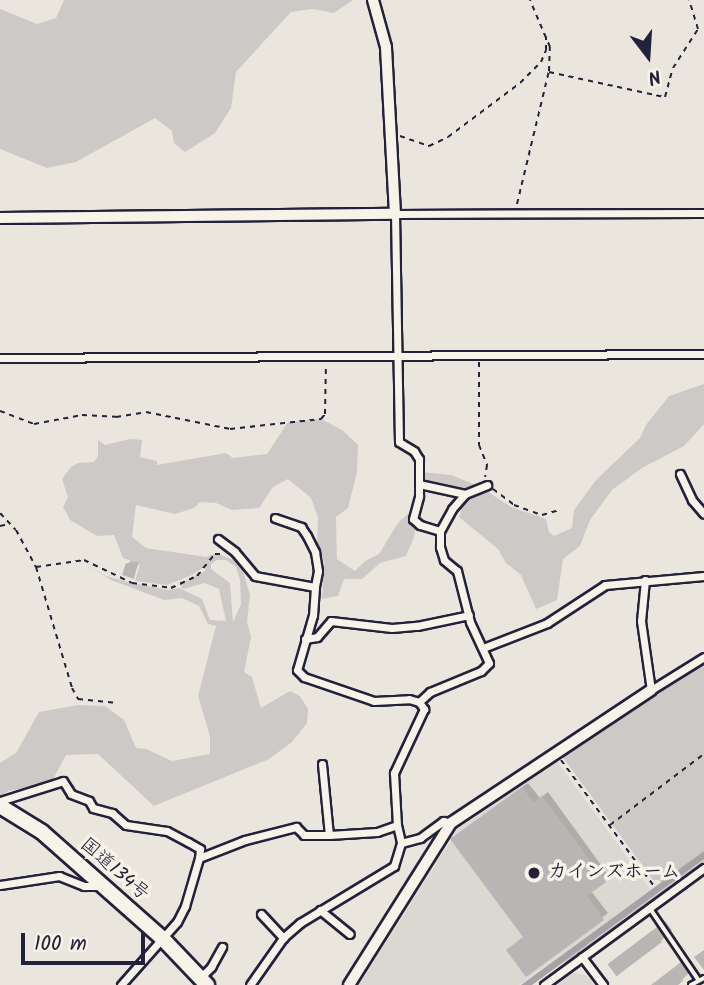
<!DOCTYPE html>
<meta charset="utf-8">
<style>
body{margin:0}
#map{position:relative;width:704px;height:985px;overflow:hidden;background:#eae6de;font-family:Kalam,"Klee One",sans-serif}
div>[style]{position:absolute}
[style*='--x']{left:calc(var(--x)*1px);top:calc(var(--y)*1px);width:calc(var(--w)*1px);rotate:calc(var(--a)*1deg)}
.built>*{inset:0;background:#dbd8d2}
.green>*{inset:0;background:#cdc9c6}
.water>*{inset:0;background:#a6a3a6}
.shadow>*{inset:0;background:#0003}
.building>*{inset:0;background:#b8b6b5;transform-origin:0 0}
.path>*{height:2px;margin-top:-1px;transform-origin:0;background:repeating-linear-gradient(90deg,#22223b 0 5px,transparent 0 10px)}
.roads{filter:drop-shadow(2px 0 #22223b) drop-shadow(-2px 0 #22223b) drop-shadow(0 2px #22223b) drop-shadow(0 -2px #22223b)}
.lane>*{height:3.5px;margin:-1.75px;padding:0 1.75px;transform-origin:1.75px;border-radius:1.75px;background:#f7f3e8}
.street>*{height:7px;margin:-3.5px;padding:0 3.5px;transform-origin:3.5px;border-radius:3.5px;background:#f7f3e8}
.secondary>*{height:10px;margin:-5px;padding:0 5px;transform-origin:5px;border-radius:5px;background:#f7f3e8}
.highway>*{height:14px;margin:-7px;padding:0 7px;transform-origin:7px;border-radius:7px;background:#f7f3e8}
.dots>*{width:19px;height:19px;translate:-50% -50%;box-sizing:border-box;border:4px solid #f7f3e8;border-radius:50%}
span{translate:-50% -50%;white-space:nowrap;text-align:center;line-height:1.15;-webkit-text-stroke:7px #f7f3e8;paint-order:stroke}
.street-label{font-size:19px;color:#22223b}
.poi-label{font-size:19px;color:#22223b;font-weight:700}
.left{translate:0 -50%;text-align:left}
.north{position:absolute;left:613px;top:21px;width:70px;height:70px;-webkit-text-stroke:5px #f7f3e8;paint-order:stroke;rotate:163deg;font-size:19px;font-weight:700;line-height:28px;text-align:center;color:#22223b}
.north::after{content:'';display:block;margin:auto;width:24px;height:32px;background:#22223b;clip-path:polygon(50% 0,100% 100%,50% 72%,0 100%)}
.scale{position:absolute;left:21px;top:933px;width:124px;height:32px;box-sizing:border-box;border:4px solid #22223b;border-top:0;padding-left:9px;font-size:21px;line-height:24px;white-space:nowrap;color:#22223b;-webkit-text-stroke:5px #f7f3e8;paint-order:stroke}
</style>
<div id="map">
<div class="built">
<div style="clip-path:polygon(557px 761px,651px 890px,519px 985px,359px 985px,458px 829px)"></div>
<div style="clip-path:polygon(573px 973px,586px 975px,594px 985px,557px 985px)"></div>
</div>
<div class="green">
<div style="clip-path:polygon(64px 0,353px 0,334px 13px,312px 9px,291px 12px,236px 72px,231px 108px,215px 133px,185px 152px,174px 143px,172px 131px,155px 118px,76px 162px,47px 168px,0 149px,0 9px,37px 24px,56px 18px)"></div>
<div style="clip-path:polygon(704px 384px,704px 424px,684px 446px,642px 468px,612px 490px,590px 520px,580px 546px,563px 559px,557px 600px,536px 609px,521px 575px,506px 563px,498px 549px,459px 517px,465px 500px,461px 491px,422px 481px,422px 472px,451px 475px,479px 486px,511px 507px,546px 519px,549px 532px,554px 536px,572px 528px,574px 510px,596px 480px,640px 438px,646px 425px,669px 396px)"></div>
<div style="clip-path:polygon(evenodd,321px 419px,342px 430px,358px 445px,357px 472px,348px 508px,336px 517px,337px 559px,355px 571px,365px 561px,379px 554px,398px 523px,413px 509px,418px 511px,414px 537px,406px 556px,380px 563px,362px 579px,344px 579px,338px 596px,322px 599px,324px 561px,317px 545px,318px 517px,311px 498px,288px 479px,273px 487px,259px 508px,232px 510px,216px 503px,200px 502px,194px 508px,175px 514px,136px 505px,132px 537px,146px 548px,206px 557px,216px 553px,241px 563px,250px 595px,247px 622px,251px 637px,244px 672px,252px 677px,261px 708px,290px 691px,300px 696px,308px 709px,307px 723px,292px 742px,269px 759px,154px 806px,98px 754px,66px 755px,51px 783px,8px 791px,0 797px,0 763px,16px 753px,39px 712px,78px 705px,105px 706px,124px 720px,136px 748px,146px 749px,172px 761px,210px 754px,210px 736px,198px 696px,216px 626px,208px 624px,199px 606px,182px 598px,164px 600px,111px 580px,87px 565px,106px 576px,132px 583px,168px 590px,179px 588px,202px 599px,210px 620px,226px 621px,219px 589px,205px 583px,183px 589px,180px 584px,205px 571px,207px 565px,192px 575px,167px 585px,135px 581px,140px 564px,123px 558px,114px 535px,97px 536px,70px 520px,63px 507px,68px 497px,62px 479px,71px 467px,78px 463px,94px 462px,98px 456px,98px 440px,105px 445px,130px 439px,142px 440px,140px 457px,157px 461px,157px 465px,226px 453px,233px 458px,267px 454px,288px 422px,321px 419px,217px 560px,226px 560px,236px 567px,240px 580px,241px 604px,233px 622px,230px 583px,211px 569px,211px 564px,217px 560px)"></div>
<div style="clip-path:polygon(704px 663px,704px 851px,661px 883px,659px 880px,653px 880px,562px 756px)"></div>
<div style="clip-path:polygon(704px 859px,704px 864px,565px 965px,564px 962px)"></div>
</div>
<div class="water">
<div style="clip-path:polygon(704px 851px,704px 859px,569px 958px,532px 985px,521px 985px)"></div>
</div>
<div class="shadow">
<div style="clip-path:polygon(131px 561px,139px 563px,133px 577px,127px 564px)"></div>
<div style="clip-path:polygon(528px 783px,540px 798px,548px 792px,609px 876px,591px 891px,608px 913px,527px 974px,524px 937px,458px 835px)"></div>
<div style="clip-path:polygon(665px 921px,672px 930px,661px 941px,609px 964px)"></div>
<div style="clip-path:polygon(685px 959px,693px 969px,682px 980px,675px 985px,651px 985px)"></div>
</div>
<div class="building">
<div style="clip-path:polygon(126px 563px,137px 566px,134px 579px,122px 575px)"></div>
<div style="clip-path:polygon(522px 787px,534px 802px,542px 796px,606px 882px,587px 896px,604px 920px,526px 977px,506px 950px,523px 937px,450px 839px)"></div>
<div style="left:653px;top:930px;width:15px;height:57px;rotate:53deg"></div>
<div style="clip-path:polygon(704px 950px,704px 970px,694px 957px)"></div>
<div style="clip-path:polygon(674px 969px,683px 981px,678px 985px,652px 985px)"></div>
</div>
<div class="path">
<div style="--x:549;--y:72;--w:119;--a:12.2"></div>
<div style="--x:665;--y:97;--w:30;--a:-75"></div>
<div style="--x:673;--y:68;--w:46;--a:-57.3"></div>
<div style="--x:698;--y:29;--w:30;--a:-107"></div>
<div style="--x:400;--y:136;--w:31;--a:19"></div>
<div style="--x:429;--y:146;--w:21;--a:-25"></div>
<div style="--x:448;--y:137;--w:90;--a:-36.9"></div>
<div style="--x:520;--y:83;--w:30;--a:-45"></div>
<div style="--x:541;--y:62;--w:13;--a:-67"></div>
<div style="--x:546;--y:50;--w:12;--a:-90"></div>
<div style="--x:517;--y:204;--w:137;--a:-76.5"></div>
<div style="--x:549;--y:71;--w:24;--a:-88"></div>
<div style="--x:550;--y:47;--w:51;--a:-113.1"></div>
<div style="--x:479;--y:362;--w:83;--a:90"></div>
<div style="--x:479;--y:445;--w:22;--a:68"></div>
<div style="--x:487;--y:465;--w:12;--a:99"></div>
<div style="--x:0;--y:411;--w:36;--a:21"></div>
<div style="--x:34;--y:424;--w:49;--a:-10.6"></div>
<div style="--x:82;--y:415;--w:34;--a:3"></div>
<div style="--x:116;--y:417;--w:30;--a:-9"></div>
<div style="--x:146;--y:412;--w:86;--a:11.4"></div>
<div style="--x:230;--y:429;--w:92;--a:-6.3"></div>
<div style="--x:321;--y:419;--w:6;--a:-51"></div>
<div style="--x:325;--y:414;--w:50;--a:-88.9"></div>
<div style="--x:493;--y:489;--w:26;--a:37"></div>
<div style="--x:514;--y:505;--w:30;--a:20"></div>
<div style="--x:542;--y:515;--w:18;--a:-16"></div>
<div style="--x:0;--y:513;--w:23;--a:47"></div>
<div style="--x:16;--y:530;--w:42;--a:61.6"></div>
<div style="--x:36;--y:567;--w:126;--a:73.4"></div>
<div style="--x:72;--y:688;--w:13;--a:61"></div>
<div style="--x:78;--y:699;--w:37;--a:6"></div>
<div style="--x:0;--y:526;--w:9;--a:-13"></div>
<div style="--x:36;--y:567;--w:49;--a:-8.3"></div>
<div style="--x:84;--y:560;--w:53;--a:25.6"></div>
<div style="--x:132;--y:583;--w:39;--a:7"></div>
<div style="--x:171;--y:588;--w:29;--a:-25"></div>
<div style="--x:197;--y:576;--w:28;--a:-51"></div>
<div style="--x:215;--y:554;--w:9;--a:0"></div>
<div style="--x:561;--y:760;--w:157;--a:53.6"></div>
<div style="--x:610;--y:825;--w:118;--a:-37.1"></div>
</div>
<div class="roads">
<div class="lane">
<div style="--x:650;--y:908;--w:87;--a:55.8"></div>
<div style="--x:691;--y:985;--w:15;--a:-28"></div>
</div>
<div class="street">
<div style="--x:0;--y:358;--w:704;--a:-0.33"></div>
<div style="--x:680;--y:474;--w:29;--a:65"></div>
<div style="--x:692;--y:500;--w:18;--a:49"></div>
<div style="--x:419;--y:484;--w:47;--a:12.3"></div>
<div style="--x:275;--y:518;--w:28;--a:19"></div>
<div style="--x:301;--y:527;--w:11;--a:56"></div>
<div style="--x:307;--y:536;--w:18;--a:63"></div>
<div style="--x:315;--y:552;--w:19;--a:81"></div>
<div style="--x:318;--y:571;--w:16;--a:101"></div>
<div style="--x:440;--y:531;--w:21;--a:-163"></div>
<div style="--x:420;--y:525;--w:9;--a:-139"></div>
<div style="--x:413;--y:519;--w:24;--a:-75"></div>
<div style="--x:419;--y:496;--w:37;--a:-90"></div>
<div style="--x:419;--y:459;--w:9;--a:-122"></div>
<div style="--x:414;--y:451;--w:17;--a:-149"></div>
<div style="--x:399;--y:442;--w:228;--a:-91"></div>
<div style="--x:395;--y:214;--w:309;--a:-0.2"></div>
<div style="--x:218;--y:539;--w:21;--a:37"></div>
<div style="--x:235;--y:552;--w:31;--a:50"></div>
<div style="--x:255;--y:576;--w:61;--a:10.4"></div>
<div style="--x:315;--y:587;--w:28;--a:94"></div>
<div style="--x:313;--y:615;--w:57;--a:106.2"></div>
<div style="--x:297;--y:670;--w:10;--a:45"></div>
<div style="--x:304;--y:677;--w:74;--a:18.9"></div>
<div style="--x:374;--y:701;--w:35;--a:-3"></div>
<div style="--x:409;--y:699;--w:10;--a:17"></div>
<div style="--x:419;--y:702;--w:9;--a:54"></div>
<div style="--x:424;--y:709;--w:71;--a:115.1"></div>
<div style="--x:394;--y:773;--w:52;--a:86.7"></div>
<div style="--x:397;--y:825;--w:18;--a:77"></div>
<div style="--x:401;--y:843;--w:24;--a:107"></div>
<div style="--x:394;--y:866;--w:110;--a:148.8"></div>
<div style="--x:300;--y:923;--w:23;--a:139"></div>
<div style="--x:283;--y:938;--w:57;--a:125.1"></div>
<div style="--x:645;--y:580;--w:41;--a:95.6"></div>
<div style="--x:641;--y:621;--w:70;--a:81.8"></div>
<div style="--x:651;--y:690;--w:62;--a:-31.9"></div>
<div style="--x:305;--y:639;--w:12;--a:-9"></div>
<div style="--x:317;--y:637;--w:21;--a:-49"></div>
<div style="--x:331;--y:621;--w:61;--a:6.5"></div>
<div style="--x:392;--y:628;--w:25;--a:-5"></div>
<div style="--x:417;--y:626;--w:53;--a:-11.9"></div>
<div style="--x:483;--y:648;--w:69;--a:-21.3"></div>
<div style="--x:547;--y:623;--w:69;--a:-33.2"></div>
<div style="--x:605;--y:585;--w:99;--a:-5.2"></div>
<div style="--x:419;--y:702;--w:15;--a:-42"></div>
<div style="--x:430;--y:692;--w:55;--a:-22.4"></div>
<div style="--x:481;--y:671;--w:11;--a:-45"></div>
<div style="--x:489;--y:663;--w:45;--a:-114.9"></div>
<div style="--x:470;--y:622;--w:53;--a:-104.3"></div>
<div style="--x:457;--y:571;--w:17;--a:-140"></div>
<div style="--x:444;--y:560;--w:14;--a:-107"></div>
<div style="--x:440;--y:547;--w:16;--a:-90"></div>
<div style="--x:440;--y:531;--w:25;--a:-61"></div>
<div style="--x:452;--y:509;--w:20;--a:-49"></div>
<div style="--x:465;--y:494;--w:24;--a:-22"></div>
<div style="--x:322;--y:764;--w:71;--a:84.4"></div>
<div style="--x:0;--y:801;--w:66;--a:-17.6"></div>
<div style="--x:63;--y:781;--w:15;--a:58"></div>
<div style="--x:71;--y:794;--w:19;--a:21"></div>
<div style="--x:89;--y:801;--w:8;--a:60"></div>
<div style="--x:93;--y:808;--w:20;--a:15"></div>
<div style="--x:112;--y:813;--w:18;--a:41"></div>
<div style="--x:126;--y:825;--w:41;--a:8.3"></div>
<div style="--x:167;--y:831;--w:24;--a:28"></div>
<div style="--x:188;--y:842;--w:14;--a:30"></div>
<div style="--x:200;--y:849;--w:9;--a:96"></div>
<div style="--x:401;--y:843;--w:20;--a:-15"></div>
<div style="--x:420;--y:838;--w:29;--a:-36"></div>
<div style="--x:443;--y:821;--w:8;--a:14"></div>
<div style="--x:0;--y:885;--w:60;--a:-8.7"></div>
<div style="--x:59;--y:876;--w:27;--a:22"></div>
<div style="--x:84;--y:886;--w:17;--a:0"></div>
<div style="--x:320;--y:910;--w:38;--a:39"></div>
<div style="--x:261;--y:914;--w:33;--a:47"></div>
<div style="--x:582;--y:957;--w:35;--a:53"></div>
<div style="--x:200;--y:978;--w:16;--a:-45"></div>
<div style="--x:211;--y:967;--w:23;--a:-61"></div>
<div style="--x:121;--y:985;--w:84;--a:-48.4"></div>
<div style="--x:177;--y:922;--w:18;--a:-63"></div>
<div style="--x:185;--y:906;--w:50;--a:-73.7"></div>
<div style="--x:199;--y:858;--w:49;--a:-21.4"></div>
<div style="--x:245;--y:840;--w:53;--a:-14.3"></div>
<div style="--x:296;--y:827;--w:11;--a:45"></div>
<div style="--x:304;--y:835;--w:25;--a:0"></div>
<div style="--x:329;--y:835;--w:48;--a:-3.6"></div>
<div style="--x:377;--y:832;--w:21;--a:-19"></div>
<div style="--x:544;--y:985;--w:198;--a:-36.2"></div>
</div>
<div class="secondary">
<div style="--x:0;--y:218;--w:395;--a:-0.6"></div>
<div style="--x:395;--y:214;--w:167;--a:-93.1"></div>
<div style="--x:386;--y:47;--w:49;--a:-105.5"></div>
<div style="--x:349;--y:985;--w:191;--a:-57.8"></div>
<div style="--x:451;--y:823;--w:240;--a:-33.6"></div>
</div>
<div class="highway">
<div style="--x:0;--y:806;--w:49;--a:31.8"></div>
<div style="--x:42;--y:832;--w:162;--a:41.5"></div>
<div style="--x:163;--y:939;--w:64;--a:46.3"></div>
</div>
</div>
<div class="dots">
<div style="left:534px;top:873px;background:#22223b"></div>
</div>
<div class="street-label">
<span style="left:114px;top:870px;rotate:41deg">国道134号</span>
</div>
<div class="poi-label">
<span class="left" style="left:548px;top:873px">カインズホーム</span>
</div>
<div class="north">N</div>
<div class="scale">100 m</div>
</div>
